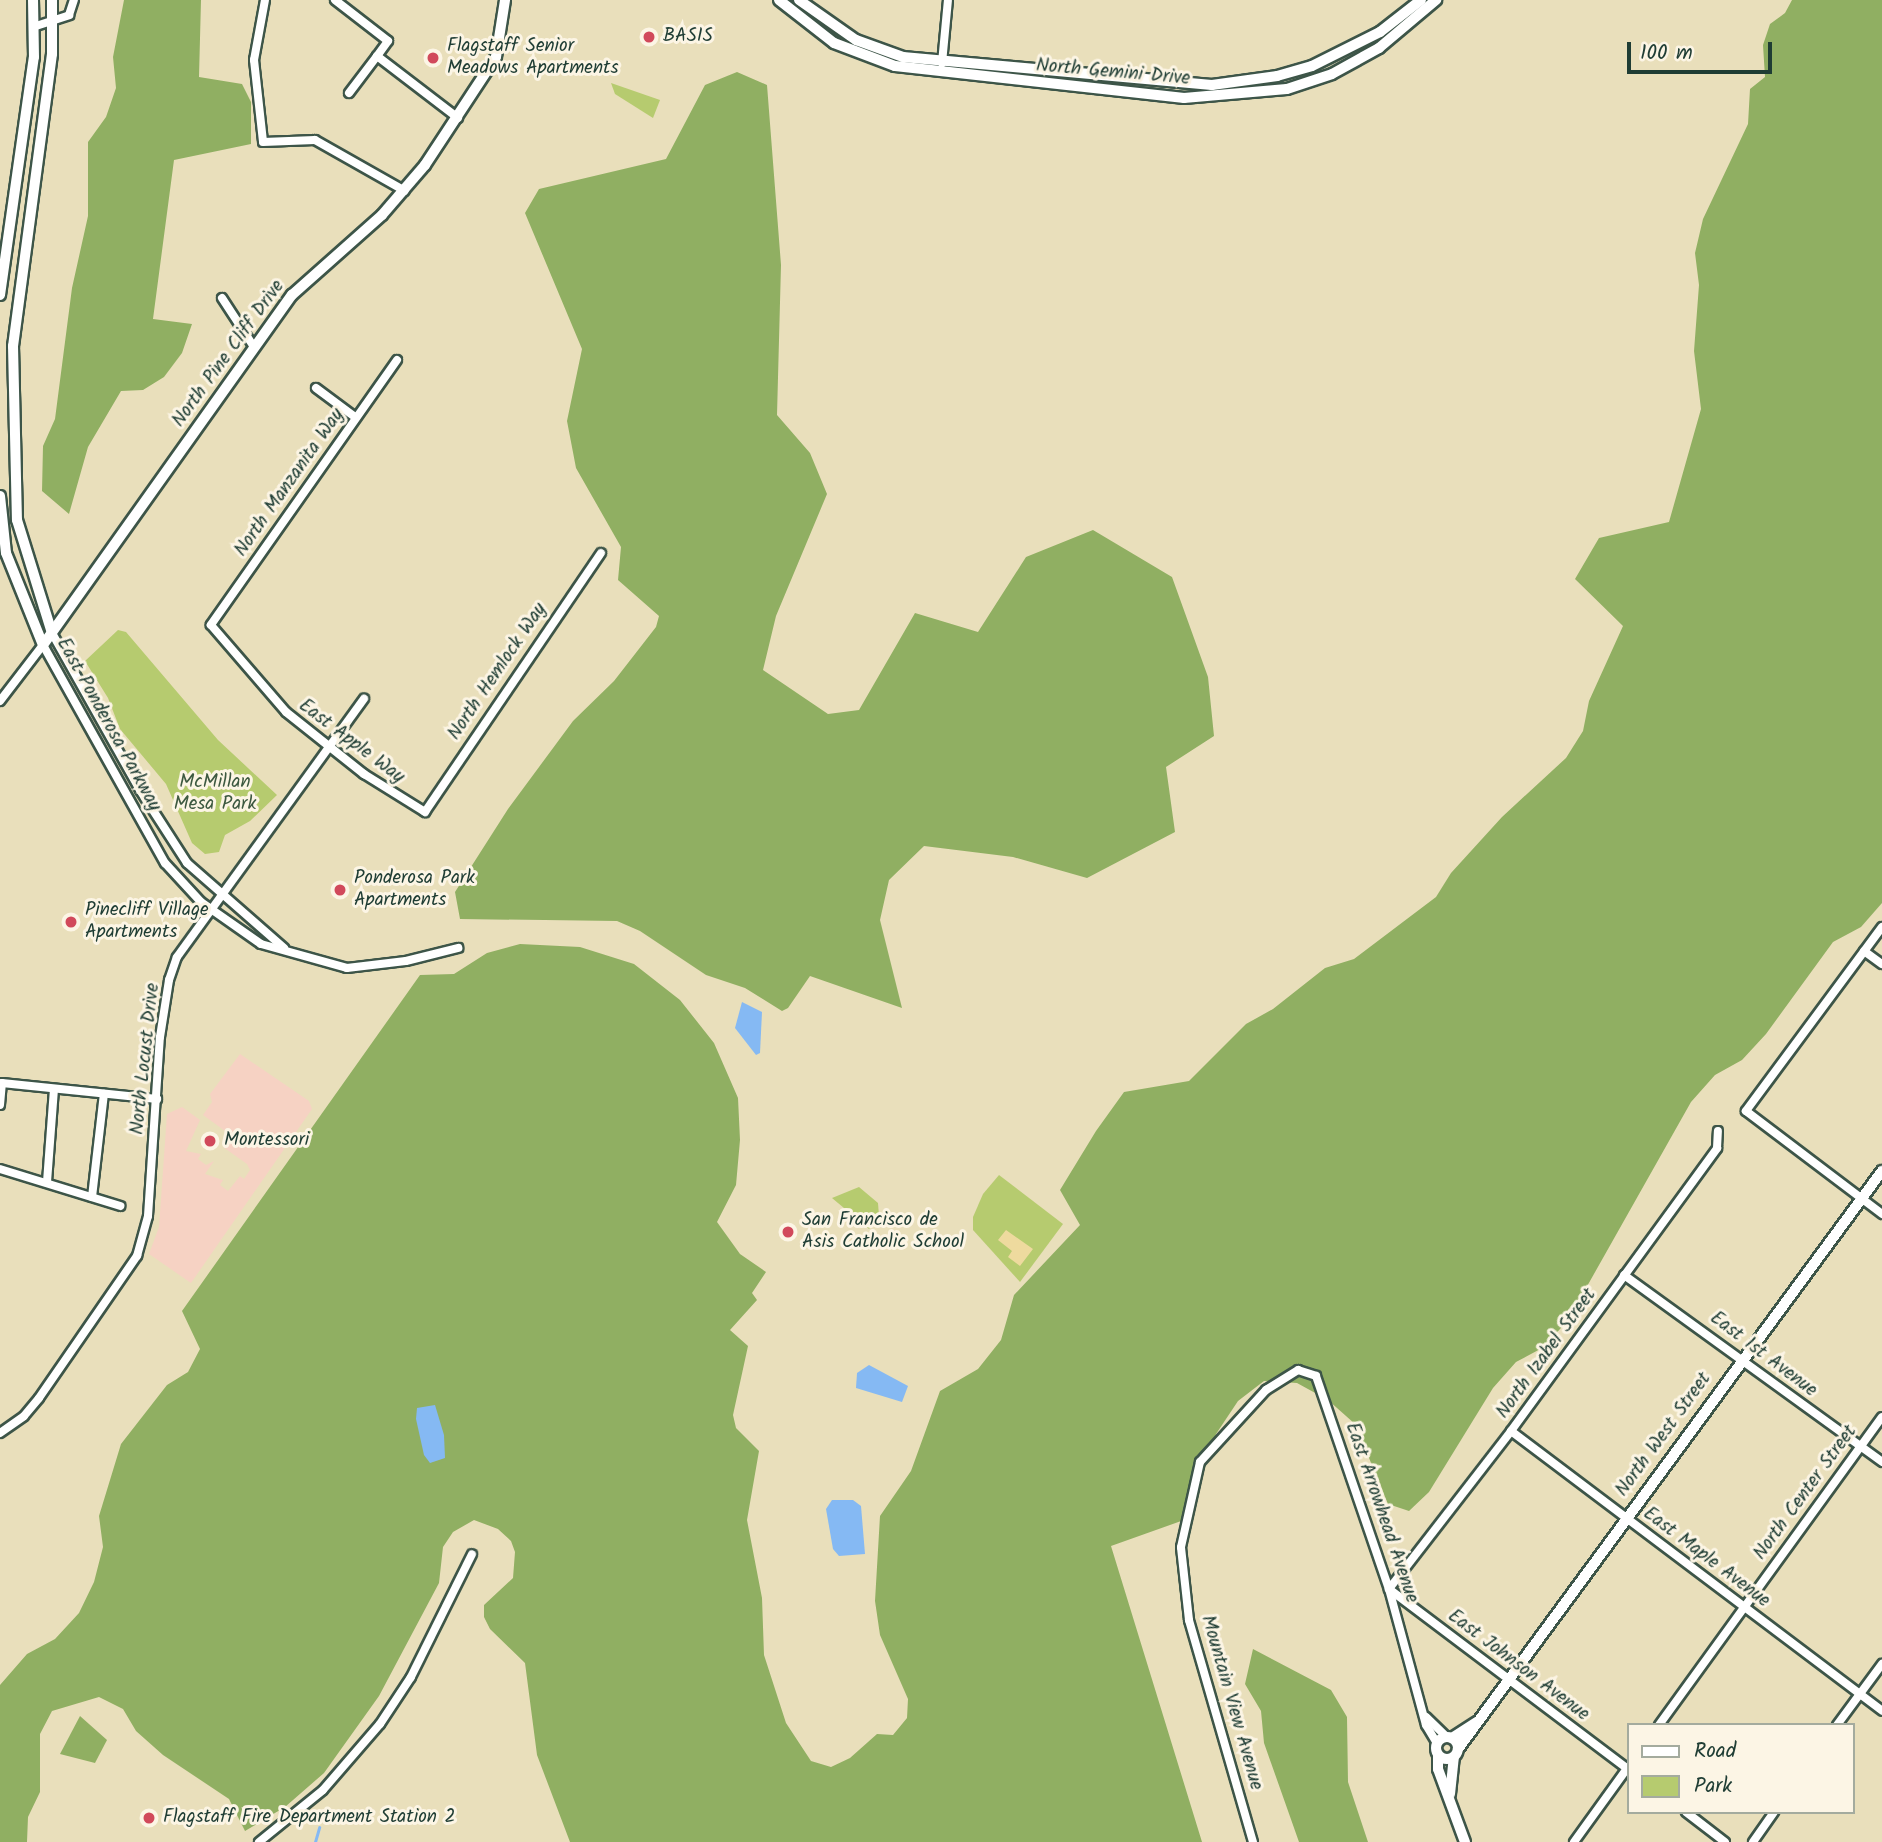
<!DOCTYPE html>
<style>
body{margin:0}
#map{position:relative;width:1882px;height:1842px;overflow:hidden;background:#e9dfbb;font-family:Kalam,sans-serif}
div>[style]{position:absolute}
[style*='--x']{left:calc(var(--x)*1px);top:calc(var(--y)*1px);width:calc(var(--w)*1px);rotate:calc(var(--a)*1deg)}
.built>*{inset:0;background:#f6d2c3}
.green>*{inset:0;background:#b6cb6f}
.forest>*{inset:0;background:#90af62}
.sand>*{inset:0;background:#eeda9e}
.water>*{inset:0;background:#85b9f3}
.stream>*{height:2.5px;margin:-1.25px;padding:0 1.25px;transform-origin:1.25px;border-radius:1.25px;background:#85b9f3}
.roads{filter:drop-shadow(2px 0 #3d5548) drop-shadow(-2px 0 #3d5548) drop-shadow(0 2px #3d5548) drop-shadow(0 -2px #3d5548)}
.minor>*{height:8px;margin:-4px;padding:0 4px;transform-origin:4px;border-radius:4px;background:#fff}
.tertiary>*{height:10px;margin:-5px;padding:0 5px;transform-origin:5px;border-radius:5px;background:#fff}
.tertiary>.ring{margin:-5px;padding:0;box-sizing:content-box;background:none;border:10px solid #fff;border-radius:50%}
.dots>*{width:19px;height:19px;translate:-50% -50%;box-sizing:border-box;border:4px solid #fcf5e5;border-radius:50%}
span{translate:-50% -50%;white-space:nowrap;text-align:center;line-height:1.15;-webkit-text-stroke:6px #fcf5e5;paint-order:stroke}
.poi-label{font-size:19px;color:#1f3d34}
.left{translate:0 -50%;text-align:left}
.street-label{font-size:19px;color:#1f3d34}
.park-label{font-size:19px;color:#3d5940}
.legend{position:absolute;left:1627px;top:1723px;width:228px;height:91px;box-sizing:border-box;background:#fcf5e5;border:2px solid #a4ab9e;margin:0;padding:9px 12px;list-style:none;font-size:21px;color:#1f3d34}
.legend li{display:flex;align-items:center;gap:14px;height:35px}
.legend b{width:35px;border:2px solid #a4ab9e}
.scale{position:absolute;left:1627px;top:42px;width:145px;height:32px;box-sizing:border-box;border:4px solid #1f3d34;border-top:0;padding-left:9px;font-size:21px;line-height:24px;white-space:nowrap;color:#1f3d34;-webkit-text-stroke:5px #fcf5e5;paint-order:stroke}
</style>
<div id="map">
<div class="built">
<div style="clip-path:polygon(240px 1054px,309px 1101px,312px 1109px,191px 1283px,149px 1254px,159px 1227px,167px 1114px,182px 1107px,200px 1120px,186px 1151px,201px 1154px,198px 1159px,206px 1165px,214px 1161px,205px 1174px,223px 1180px,220px 1185px,228px 1191px,240px 1176px,244px 1179px,250px 1170px,247px 1164px,223px 1147px,232px 1136px,203px 1115px,212px 1102px,210px 1094px)"></div>
</div>
<div class="green">
<div style="clip-path:polygon(611px 83px,660px 100px,653px 118px,615px 94px)"></div>
<div style="clip-path:polygon(118px 630px,126px 632px,218px 740px,277px 795px,250px 821px,225px 835px,219px 852px,205px 854px,192px 843px,166px 784px,120px 729px,108px 698px,85px 661px)"></div>
<div style="clip-path:polygon(999px 1175px,1063px 1224px,1020px 1282px,973px 1230px,973px 1217px,983px 1194px)"></div>
<div style="clip-path:polygon(859px 1187px,878px 1203px,879px 1216px,869px 1229px,832px 1198px)"></div>
</div>
<div class="forest">
<div style="clip-path:polygon(124px 0,201px 0,199px 77px,242px 84px,251px 102px,251px 144px,174px 160px,153px 319px,192px 324px,182px 353px,164px 377px,143px 390px,121px 391px,88px 447px,69px 514px,42px 491px,43px 446px,55px 419px,72px 288px,88px 216px,88px 142px,106px 117px,116px 88px,113px 57px)"></div>
<div style="clip-path:polygon(1792px 0,1882px 0,1882px 903px,1861px 927px,1833px 942px,1766px 1034px,1742px 1060px,1715px 1075px,1691px 1102px,1568px 1320px,1544px 1347px,1516px 1362px,1493px 1388px,1429px 1492px,1409px 1511px,1388px 1504px,1355px 1424px,1328px 1400px,1297px 1383px,1264px 1381px,1238px 1401px,1216px 1434px,1184px 1520px,1111px 1546px,1202px 1842px,570px 1842px,537px 1755px,525px 1663px,490px 1629px,484px 1617px,484px 1605px,513px 1578px,515px 1552px,511px 1541px,498px 1529px,474px 1520px,453px 1532px,443px 1547px,439px 1583px,379px 1696px,324px 1773px,285px 1807px,245px 1831px,229px 1799px,163px 1755px,136px 1731px,123px 1709px,99px 1697px,52px 1711px,40px 1734px,40px 1792px,28px 1817px,27px 1842px,0 1842px,0 1685px,27px 1654px,55px 1639px,79px 1613px,94px 1582px,103px 1547px,99px 1516px,121px 1444px,167px 1385px,188px 1372px,200px 1349px,182px 1311px,420px 975px,454px 974px,487px 953px,520px 944px,580px 947px,634px 964px,680px 1000px,714px 1043px,738px 1098px,740px 1140px,736px 1185px,717px 1222px,740px 1254px,766px 1272px,752px 1293px,757px 1300px,730px 1330px,748px 1346px,733px 1415px,736px 1428px,759px 1451px,747px 1520px,762px 1598px,764px 1655px,786px 1723px,811px 1761px,831px 1767px,850px 1758px,877px 1734px,893px 1735px,907px 1718px,908px 1699px,880px 1635px,875px 1601px,880px 1516px,911px 1471px,940px 1391px,978px 1369px,1001px 1340px,1014px 1295px,1080px 1225px,1060px 1190px,1096px 1131px,1124px 1092px,1189px 1081px,1246px 1024px,1273px 1009px,1325px 968px,1354px 959px,1436px 897px,1451px 873px,1502px 817px,1566px 758px,1583px 731px,1589px 701px,1623px 626px,1575px 579px,1599px 538px,1669px 522px,1701px 409px,1694px 351px,1699px 285px,1695px 253px,1703px 219px,1748px 124px,1750px 89px,1765px 77px,1763px 45px,1770px 24px,1785px 13px)"></div>
<div style="clip-path:polygon(737px 72px,767px 85px,781px 265px,777px 415px,810px 453px,827px 494px,776px 616px,763px 670px,828px 714px,859px 710px,915px 613px,978px 632px,1026px 557px,1093px 530px,1172px 577px,1208px 677px,1214px 736px,1166px 767px,1175px 832px,1087px 878px,1013px 857px,924px 846px,889px 880px,880px 920px,902px 1008px,810px 976px,788px 1008px,782px 1011px,745px 988px,706px 975px,640px 931px,617px 921px,460px 919px,455px 892px,508px 809px,573px 721px,614px 681px,656px 627px,659px 616px,618px 580px,621px 547px,576px 468px,567px 421px,582px 349px,525px 213px,539px 189px,666px 159px,705px 85px)"></div>
<div style="clip-path:polygon(1253px 1649px,1331px 1690px,1347px 1717px,1348px 1782px,1368px 1842px,1299px 1842px,1264px 1743px,1261px 1711px,1245px 1684px)"></div>
<div style="clip-path:polygon(80px 1716px,107px 1740px,95px 1763px,60px 1754px)"></div>
</div>
<div class="sand">
<div style="clip-path:polygon(1006px 1230px,1033px 1249px,1020px 1266px,1008px 1257px,1012px 1251px,998px 1240px)"></div>
</div>
<div class="water">
<div style="clip-path:polygon(742px 1002px,762px 1012px,760px 1053px,756px 1055px,735px 1028px)"></div>
<div style="clip-path:polygon(869px 1365px,908px 1386px,902px 1402px,856px 1388px,857px 1373px)"></div>
<div style="clip-path:polygon(435px 1405px,444px 1435px,445px 1458px,430px 1463px,424px 1455px,416px 1419px,417px 1408px)"></div>
<div style="clip-path:polygon(832px 1500px,853px 1500px,861px 1506px,865px 1554px,839px 1556px,833px 1549px,826px 1509px)"></div>
</div>
<div class="stream">
<div style="--x:315;--y:1842;--w:15;--a:-74"></div>
</div>
<div class="roads">
<div class="minor">
<div style="--x:265;--y:0;--w:61;--a:100.4"></div>
<div style="--x:254;--y:60;--w:82;--a:83.7"></div>
<div style="--x:263;--y:142;--w:52;--a:-2.2"></div>
<div style="--x:315;--y:140;--w:103;--a:29.5"></div>
<div style="--x:335;--y:0;--w:67;--a:37.7"></div>
<div style="--x:388;--y:41;--w:19;--a:126"></div>
<div style="--x:377;--y:56;--w:102;--a:37.4"></div>
<div style="--x:36;--y:26;--w:35;--a:-18"></div>
<div style="--x:69;--y:15;--w:16;--a:-72"></div>
<div style="--x:942;--y:63;--w:63;--a:-84.6"></div>
<div style="--x:349;--y:93;--w:46;--a:-52.9"></div>
<div style="--x:222;--y:298;--w:59;--a:56.9"></div>
<div style="--x:397;--y:360;--w:324;--a:125.1"></div>
<div style="--x:211;--y:625;--w:115;--a:49.2"></div>
<div style="--x:286;--y:712;--w:100;--a:38.5"></div>
<div style="--x:364;--y:774;--w:72;--a:31.9"></div>
<div style="--x:425;--y:812;--w:313;--a:-55.8"></div>
<div style="--x:316;--y:388;--w:49;--a:36.6"></div>
<div style="--x:52;--y:633;--w:180;--a:60.7"></div>
<div style="--x:140;--y:790;--w:87;--a:57.2"></div>
<div style="--x:187;--y:863;--w:129;--a:41.2"></div>
<div style="--x:0;--y:701;--w:71;--a:-52.5"></div>
<div style="--x:43;--y:645;--w:250;--a:60.8"></div>
<div style="--x:165;--y:863;--w:53;--a:47.3"></div>
<div style="--x:201;--y:902;--w:73;--a:35"></div>
<div style="--x:261;--y:944;--w:89;--a:15.6"></div>
<div style="--x:347;--y:968;--w:59;--a:-6.8"></div>
<div style="--x:406;--y:961;--w:54;--a:-14"></div>
<div style="--x:1882;--y:927;--w:229;--a:126.5"></div>
<div style="--x:1746;--y:1111;--w:171;--a:37.1"></div>
<div style="--x:1864;--y:951;--w:22;--a:36"></div>
<div style="--x:0;--y:1105;--w:22;--a:-85"></div>
<div style="--x:2;--y:1083;--w:156;--a:5.9"></div>
<div style="--x:0;--y:1169;--w:126;--a:17.1"></div>
<div style="--x:47;--y:1182;--w:93;--a:-85.7"></div>
<div style="--x:92;--y:1197;--w:104;--a:-83.4"></div>
<div style="--x:1624;--y:1275;--w:319;--a:35.9"></div>
<div style="--x:1511;--y:1431;--w:465;--a:37"></div>
<div style="--x:0;--y:1433;--w:29;--a:-35"></div>
<div style="--x:24;--y:1416;--w:23;--a:-50"></div>
<div style="--x:39;--y:1398;--w:173;--a:-55.4"></div>
<div style="--x:137;--y:1256;--w:41;--a:-74.6"></div>
<div style="--x:148;--y:1216;--w:179;--a:-86.2"></div>
<div style="--x:160;--y:1037;--w:58;--a:-81"></div>
<div style="--x:169;--y:980;--w:24;--a:-71"></div>
<div style="--x:177;--y:957;--w:319;--a:-54.1"></div>
<div style="--x:1389;--y:1589;--w:200;--a:-52.3"></div>
<div style="--x:1511;--y:1431;--w:350;--a:-53.9"></div>
<div style="--x:1717;--y:1148;--w:17;--a:-87"></div>
<div style="--x:1389;--y:1589;--w:299;--a:37"></div>
<div style="--x:1426;--y:1717;--w:29;--a:44"></div>
<div style="--x:1659;--y:1725;--w:380;--a:-54.1"></div>
<div style="--x:1837;--y:1725;--w:76;--a:-53.6"></div>
<div style="--x:1686;--y:1812;--w:49;--a:37.6"></div>
<div style="--x:259;--y:1842;--w:82;--a:-39.1"></div>
<div style="--x:323;--y:1790;--w:87;--a:-49.2"></div>
<div style="--x:380;--y:1724;--w:56;--a:-56.6"></div>
<div style="--x:411;--y:1677;--w:137;--a:-63.6"></div>
<div style="--x:1253;--y:1842;--w:231;--a:-106.1"></div>
<div style="--x:1189;--y:1620;--w:73;--a:-96.3"></div>
<div style="--x:1181;--y:1547;--w:87;--a:-77.4"></div>
<div style="--x:1200;--y:1462;--w:98;--a:-47.5"></div>
<div style="--x:1266;--y:1390;--w:38;--a:-32"></div>
<div style="--x:1298;--y:1370;--w:19;--a:18"></div>
<div style="--x:1316;--y:1376;--w:225;--a:71.1"></div>
<div style="--x:1389;--y:1589;--w:141;--a:74.8"></div>
<div style="--x:1426;--y:1725;--w:21;--a:59"></div>
<div style="--x:1574;--y:1842;--w:92;--a:-54.2"></div>
<div style="--x:1753;--y:1842;--w:37;--a:-55"></div>
</div>
<div class="tertiary">
<div style="--x:52;--y:0;--w:54;--a:90"></div>
<div style="--x:52;--y:54;--w:295;--a:97.6"></div>
<div style="--x:13;--y:346;--w:174;--a:88.7"></div>
<div style="--x:17;--y:520;--w:118;--a:72.8"></div>
<div style="--x:779;--y:0;--w:70;--a:38"></div>
<div style="--x:834;--y:43;--w:65;--a:20.7"></div>
<div style="--x:895;--y:66;--w:291;--a:6.3"></div>
<div style="--x:1184;--y:98;--w:103;--a:-5"></div>
<div style="--x:1287;--y:89;--w:47;--a:-18.4"></div>
<div style="--x:1332;--y:74;--w:54;--a:-29"></div>
<div style="--x:1379;--y:48;--w:75;--a:-40.1"></div>
<div style="--x:799;--y:0;--w:70;--a:35.1"></div>
<div style="--x:856;--y:40;--w:50;--a:19.9"></div>
<div style="--x:903;--y:57;--w:310;--a:5.2"></div>
<div style="--x:1212;--y:85;--w:66;--a:-7.9"></div>
<div style="--x:1277;--y:76;--w:36;--a:-16"></div>
<div style="--x:1312;--y:66;--w:76;--a:-26.6"></div>
<div style="--x:1380;--y:32;--w:52;--a:-38"></div>
<div style="--x:0;--y:295;--w:240;--a:-81.9"></div>
<div style="--x:34;--y:57;--w:57;--a:-91"></div>
<div style="--x:0;--y:496;--w:57;--a:84"></div>
<div style="--x:6;--y:553;--w:99;--a:68.1"></div>
<div style="--x:43;--y:645;--w:430;--a:-54.6"></div>
<div style="--x:292;--y:295;--w:120;--a:-41.6"></div>
<div style="--x:382;--y:215;--w:66;--a:-49.3"></div>
<div style="--x:425;--y:165;--w:129;--a:-56.7"></div>
<div style="--x:496;--y:57;--w:58;--a:-81"></div>
<div class="ring" style="left:1436px;top:1737px;width:12px;height:12px"></div>
<div style="--x:1452;--y:1738;--w:30;--a:-33"></div>
<div style="--x:1458;--y:1749;--w:717;--a:-53.74"></div>
<div style="--x:1438;--y:1755;--w:14;--a:90"></div>
<div style="--x:1438;--y:1769;--w:78;--a:69.7"></div>
<div style="--x:1450;--y:1794;--w:37;--a:-84"></div>
</div>
</div>
<div class="dots">
<div style="left:649px;top:37px;background:#d1495b"></div>
<div style="left:433px;top:58px;background:#d1495b"></div>
<div style="left:340px;top:890px;background:#d1495b"></div>
<div style="left:71px;top:922px;background:#d1495b"></div>
<div style="left:210px;top:1141px;background:#d1495b"></div>
<div style="left:788px;top:1232px;background:#d1495b"></div>
<div style="left:149px;top:1818px;background:#d1495b"></div>
</div>
<div class="poi-label">
<span class="left" style="left:663px;top:37px">BASIS</span>
<span class="left" style="left:447px;top:58px">Flagstaff Senior<br>Meadows Apartments</span>
<span class="left" style="left:354px;top:890px">Ponderosa Park<br>Apartments</span>
<span class="left" style="left:85px;top:922px">Pinecliff Village<br>Apartments</span>
<span class="left" style="left:224px;top:1141px">Montessori</span>
<span class="left" style="left:802px;top:1232px">San Francisco de<br>Asis Catholic School</span>
<span class="left" style="left:163px;top:1818px">Flagstaff Fire Department Station 2</span>
</div>
<div class="street-label">
<span style="left:1113px;top:73px;rotate:5deg">North Gemini Drive</span>
<span style="left:229px;top:354px;rotate:-54deg">North Pine Cliff Drive</span>
<span style="left:290px;top:483px;rotate:-55deg">North Manzanita Way</span>
<span style="left:498px;top:672px;rotate:-56deg">North Hemlock Way</span>
<span style="left:108px;top:725px;rotate:61deg">East Ponderosa Parkway</span>
<span style="left:351px;top:742px;rotate:37deg">East Apple Way</span>
<span style="left:146px;top:1059px;rotate:-84deg">North Locust Drive</span>
<span style="left:1547px;top:1354px;rotate:-54deg">North Izabel Street</span>
<span style="left:1763px;top:1355px;rotate:37deg">East 1st Avenue</span>
<span style="left:1664px;top:1435px;rotate:-54deg">North West Street</span>
<span style="left:1806px;top:1493px;rotate:-54deg">North Center Street</span>
<span style="left:1381px;top:1513px;rotate:71deg">East Arrowhead Avenue</span>
<span style="left:1706px;top:1558px;rotate:37deg">East Maple Avenue</span>
<span style="left:1518px;top:1666px;rotate:37deg">East Johnson Avenue</span>
<span style="left:1231px;top:1703px;rotate:74deg">Mountain View Avenue</span>
</div>
<div class="park-label">
<span style="left:215px;top:794px">McMillan<br>Mesa Park</span>
</div>
<ul class="legend">
<li><b style="height:9px;background:#fff"></b>Road</li>
<li><b style="height:19px;background:#b6cb6f"></b>Park</li>
</ul>
<div class="scale">100 m</div>
</div>
